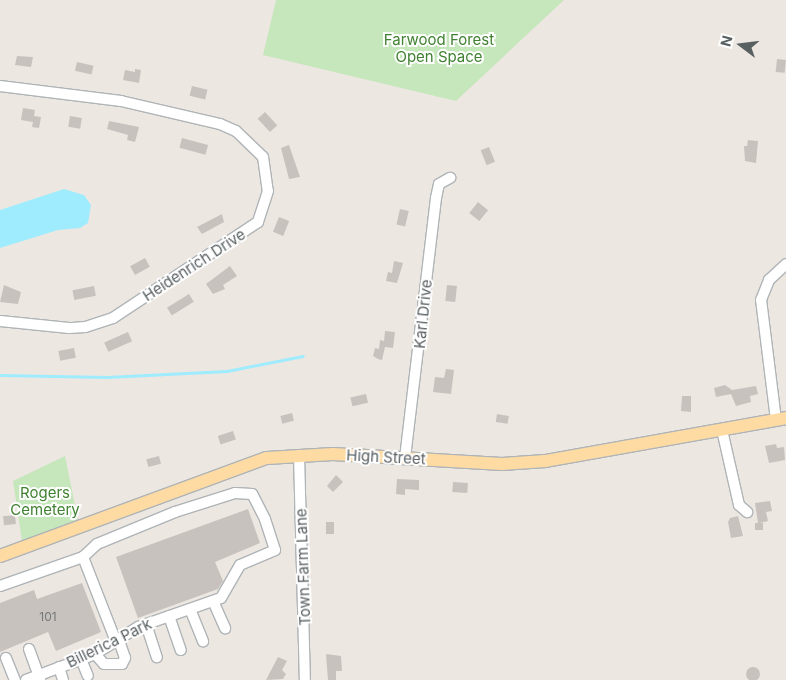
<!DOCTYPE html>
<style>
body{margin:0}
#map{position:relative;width:786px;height:680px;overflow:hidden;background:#ede7e1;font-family:Inter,sans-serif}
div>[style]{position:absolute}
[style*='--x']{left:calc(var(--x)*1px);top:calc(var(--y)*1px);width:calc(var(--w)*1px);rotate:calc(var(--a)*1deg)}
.green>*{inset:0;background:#c6e6bc}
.water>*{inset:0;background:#9fecff}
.stream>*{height:2.5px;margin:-1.25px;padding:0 1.25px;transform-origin:1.25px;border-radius:1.25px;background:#9fecff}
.building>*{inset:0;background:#c8c2be;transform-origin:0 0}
.round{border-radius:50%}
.roads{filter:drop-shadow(1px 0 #afb4b7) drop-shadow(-1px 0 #afb4b7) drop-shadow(0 1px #afb4b7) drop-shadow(0 -1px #afb4b7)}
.minor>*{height:10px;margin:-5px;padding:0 5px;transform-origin:5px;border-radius:5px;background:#fff}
.major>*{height:12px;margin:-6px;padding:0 6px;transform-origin:6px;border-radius:6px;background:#ffdba4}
span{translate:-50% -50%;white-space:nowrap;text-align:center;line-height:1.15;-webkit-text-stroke:4px #fff;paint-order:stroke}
.number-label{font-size:12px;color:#757879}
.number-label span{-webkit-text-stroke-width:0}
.park-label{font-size:15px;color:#408231}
.street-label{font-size:15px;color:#596062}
.north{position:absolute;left:716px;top:20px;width:50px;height:50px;-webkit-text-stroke:4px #fff;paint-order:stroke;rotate:285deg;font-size:14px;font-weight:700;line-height:20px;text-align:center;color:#596062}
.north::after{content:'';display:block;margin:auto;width:18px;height:22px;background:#596062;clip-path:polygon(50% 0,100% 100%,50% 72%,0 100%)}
</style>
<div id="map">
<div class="green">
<div style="clip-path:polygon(276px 0,564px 0,456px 101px,263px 55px)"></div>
<div style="clip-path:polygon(65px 456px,78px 520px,22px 541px,13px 481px)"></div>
</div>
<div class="water">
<div style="clip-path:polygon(64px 189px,84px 195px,91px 205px,88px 223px,80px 228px,58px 230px,0 248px,0 210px)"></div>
</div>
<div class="stream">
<div style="--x:0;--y:375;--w:107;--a:1.1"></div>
<div style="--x:107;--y:377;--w:120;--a:-2.9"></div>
<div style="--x:227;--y:371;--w:77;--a:-11.2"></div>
</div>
<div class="building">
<div style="clip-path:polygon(17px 56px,33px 57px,31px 67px,15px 65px)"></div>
<div style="left:777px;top:59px;width:9px;height:13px;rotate:6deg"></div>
<div style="left:77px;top:62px;width:17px;height:9px;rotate:13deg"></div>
<div style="clip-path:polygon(135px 69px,141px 70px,139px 83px,123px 80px,125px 70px,135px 72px)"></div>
<div style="left:192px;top:86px;width:16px;height:10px;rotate:14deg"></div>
<div style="clip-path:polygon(23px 108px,35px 110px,34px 116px,41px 117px,39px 128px,32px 127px,33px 122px,21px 120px)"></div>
<div style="left:265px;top:112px;width:18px;height:10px;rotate:47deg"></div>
<div style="left:70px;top:116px;width:12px;height:11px;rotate:9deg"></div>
<div style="clip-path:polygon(109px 121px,139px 127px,135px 142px,127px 140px,128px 135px,107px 129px)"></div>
<div style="left:182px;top:138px;width:27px;height:10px;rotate:15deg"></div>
<div style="clip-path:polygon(748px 140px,758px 141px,756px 163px,745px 161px,744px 146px,747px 146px)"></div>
<div style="clip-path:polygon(289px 145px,300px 177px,289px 179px,281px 148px)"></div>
<div style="left:489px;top:147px;width:16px;height:9px;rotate:68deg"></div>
<div style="left:478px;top:202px;width:13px;height:14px;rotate:39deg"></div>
<div style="left:400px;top:209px;width:9px;height:16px;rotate:13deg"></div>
<div style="clip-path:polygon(222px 214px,224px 222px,202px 234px,197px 227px)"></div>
<div style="left:279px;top:217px;width:11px;height:16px;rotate:22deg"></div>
<div style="left:145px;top:258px;width:10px;height:17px;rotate:61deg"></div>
<div style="clip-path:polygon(394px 261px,403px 263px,397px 283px,386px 281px,388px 272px,392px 273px)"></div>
<div style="clip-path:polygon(230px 266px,237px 276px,223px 285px,225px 289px,213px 294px,206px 284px)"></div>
<div style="clip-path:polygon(4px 285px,21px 292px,18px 304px,0 302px)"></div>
<div style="left:447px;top:285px;width:10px;height:16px;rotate:6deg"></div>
<div style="left:94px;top:286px;width:10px;height:22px;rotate:79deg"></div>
<div style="left:189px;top:294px;width:9px;height:26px;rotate:58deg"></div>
<div style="clip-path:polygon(385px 331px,395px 332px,393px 348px,385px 347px,382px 360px,378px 359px,373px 356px,375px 348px,379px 349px,380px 340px,384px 341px)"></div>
<div style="left:128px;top:332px;width:10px;height:26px;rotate:66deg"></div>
<div style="left:74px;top:348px;width:10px;height:16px;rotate:79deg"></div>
<div style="clip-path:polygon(446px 369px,454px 370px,451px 394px,433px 392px,435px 377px,444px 378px)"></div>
<div style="clip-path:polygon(725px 385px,732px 390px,756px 386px,758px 394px,750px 396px,751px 402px,736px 406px,731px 394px,716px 397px,714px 388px)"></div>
<div style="left:366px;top:394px;width:9px;height:16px;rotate:77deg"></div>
<div style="clip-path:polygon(682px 396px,691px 396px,691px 412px,681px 411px)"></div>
<div style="left:292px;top:413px;width:8px;height:12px;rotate:76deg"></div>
<div style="left:497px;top:414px;width:12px;height:8px;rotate:9deg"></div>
<div style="left:233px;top:431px;width:9px;height:16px;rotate:72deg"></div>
<div style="clip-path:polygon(776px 444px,777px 448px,784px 447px,785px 460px,769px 463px,765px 446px)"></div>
<div style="left:159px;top:456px;width:8px;height:13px;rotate:76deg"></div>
<div style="clip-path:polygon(336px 475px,343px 482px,333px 492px,327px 486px)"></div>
<div style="clip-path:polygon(397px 479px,419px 480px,419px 490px,405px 489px,405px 495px,396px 494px)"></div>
<div style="left:453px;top:482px;width:15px;height:10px;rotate:4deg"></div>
<div style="clip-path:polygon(770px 501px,772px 511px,766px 512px,768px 521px,760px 523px,763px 523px,763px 530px,755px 530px,755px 523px,758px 523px,755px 503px)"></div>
<div style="clip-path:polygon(248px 509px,260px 543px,215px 562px,223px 581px,218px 589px,138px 618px,116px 557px)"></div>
<div style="left:15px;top:515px;width:9px;height:12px;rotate:84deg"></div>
<div style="clip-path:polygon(738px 516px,743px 536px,731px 538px,728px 522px,730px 518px)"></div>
<div style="left:326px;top:522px;width:8px;height:12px"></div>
<div style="clip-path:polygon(82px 583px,101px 632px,56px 651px,48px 632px,0 652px,0 603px,34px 590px,37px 599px)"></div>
<div style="clip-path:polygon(326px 654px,341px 656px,342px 671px,336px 671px,336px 680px,328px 680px)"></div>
<div style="clip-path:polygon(278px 657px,287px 661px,282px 670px,286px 674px,283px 679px,266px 680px)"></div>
<div class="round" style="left:746px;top:667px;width:14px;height:14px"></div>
</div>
<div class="roads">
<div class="minor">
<div style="--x:0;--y:86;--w:122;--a:7.1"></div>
<div style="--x:121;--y:101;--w:102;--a:13.1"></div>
<div style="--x:220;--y:124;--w:17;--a:24"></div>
<div style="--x:236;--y:131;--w:37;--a:44"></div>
<div style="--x:263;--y:157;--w:34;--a:82"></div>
<div style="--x:268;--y:191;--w:33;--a:108"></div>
<div style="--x:258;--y:222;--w:174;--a:146.5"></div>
<div style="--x:113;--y:318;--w:29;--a:162"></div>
<div style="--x:85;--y:327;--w:16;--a:176"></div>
<div style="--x:69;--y:328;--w:69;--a:-174.2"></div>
<div style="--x:776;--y:420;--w:121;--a:-97.1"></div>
<div style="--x:761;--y:300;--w:22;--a:-68"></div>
<div style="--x:769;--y:280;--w:23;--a:-43"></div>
<div style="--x:722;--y:430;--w:77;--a:77.2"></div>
<div style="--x:739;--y:505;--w:11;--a:41"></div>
<div style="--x:299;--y:455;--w:225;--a:88.5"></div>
<div style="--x:405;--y:458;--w:262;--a:-83.2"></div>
<div style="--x:436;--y:198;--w:14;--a:-78"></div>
<div style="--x:439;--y:184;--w:13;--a:-29"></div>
<div style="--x:0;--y:586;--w:88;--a:-19.3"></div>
<div style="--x:213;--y:601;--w:30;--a:66"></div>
<div style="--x:190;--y:609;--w:35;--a:68"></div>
<div style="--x:169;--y:616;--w:36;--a:71"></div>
<div style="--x:146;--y:624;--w:35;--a:72"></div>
<div style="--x:29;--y:649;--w:33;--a:70"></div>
<div style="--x:95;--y:654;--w:13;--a:48"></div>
<div style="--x:104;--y:664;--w:18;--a:0"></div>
<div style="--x:122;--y:664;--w:7;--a:-63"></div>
<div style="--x:125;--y:658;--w:21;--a:-109"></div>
<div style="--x:6;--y:658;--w:24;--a:68"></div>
<div style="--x:81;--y:659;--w:18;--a:68"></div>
<div style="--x:59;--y:667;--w:14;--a:73"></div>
<div style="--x:26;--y:680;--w:74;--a:-20.6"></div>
<div style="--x:95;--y:654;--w:51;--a:-32.1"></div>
<div style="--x:138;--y:627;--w:88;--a:-19.3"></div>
<div style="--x:221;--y:598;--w:38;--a:-60"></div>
<div style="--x:240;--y:565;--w:38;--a:-23"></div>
<div style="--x:275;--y:550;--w:33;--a:-108"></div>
<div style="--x:265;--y:519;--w:28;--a:-117"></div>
<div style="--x:252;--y:494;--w:17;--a:-177"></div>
<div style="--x:235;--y:493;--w:63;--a:162.4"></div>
<div style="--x:175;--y:512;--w:84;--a:157.7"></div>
<div style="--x:97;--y:544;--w:19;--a:137"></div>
<div style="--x:83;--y:557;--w:88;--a:68.7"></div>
</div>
<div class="major">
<div style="--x:0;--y:556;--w:284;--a:-20.2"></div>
<div style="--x:267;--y:458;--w:66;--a:-3.5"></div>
<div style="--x:333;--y:454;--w:169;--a:3.4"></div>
<div style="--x:502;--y:464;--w:43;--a:-4"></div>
<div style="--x:545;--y:461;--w:245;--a:-10.1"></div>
</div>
</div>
<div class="number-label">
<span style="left:48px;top:617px">101</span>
</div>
<div class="park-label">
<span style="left:439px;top:48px">Farwood Forest<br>Open Space</span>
<span style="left:45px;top:501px">Rogers<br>Cemetery</span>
</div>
<div class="street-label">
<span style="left:194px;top:265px;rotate:-33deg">Heidenrich Drive</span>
<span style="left:423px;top:314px;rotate:-84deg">Karl Drive</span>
<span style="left:386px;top:457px;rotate:3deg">High Street</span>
<span style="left:303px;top:567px;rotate:-92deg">Town Farm Lane</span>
<span style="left:109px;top:643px;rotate:-26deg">Billerica Park</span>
</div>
<div class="north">N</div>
</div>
